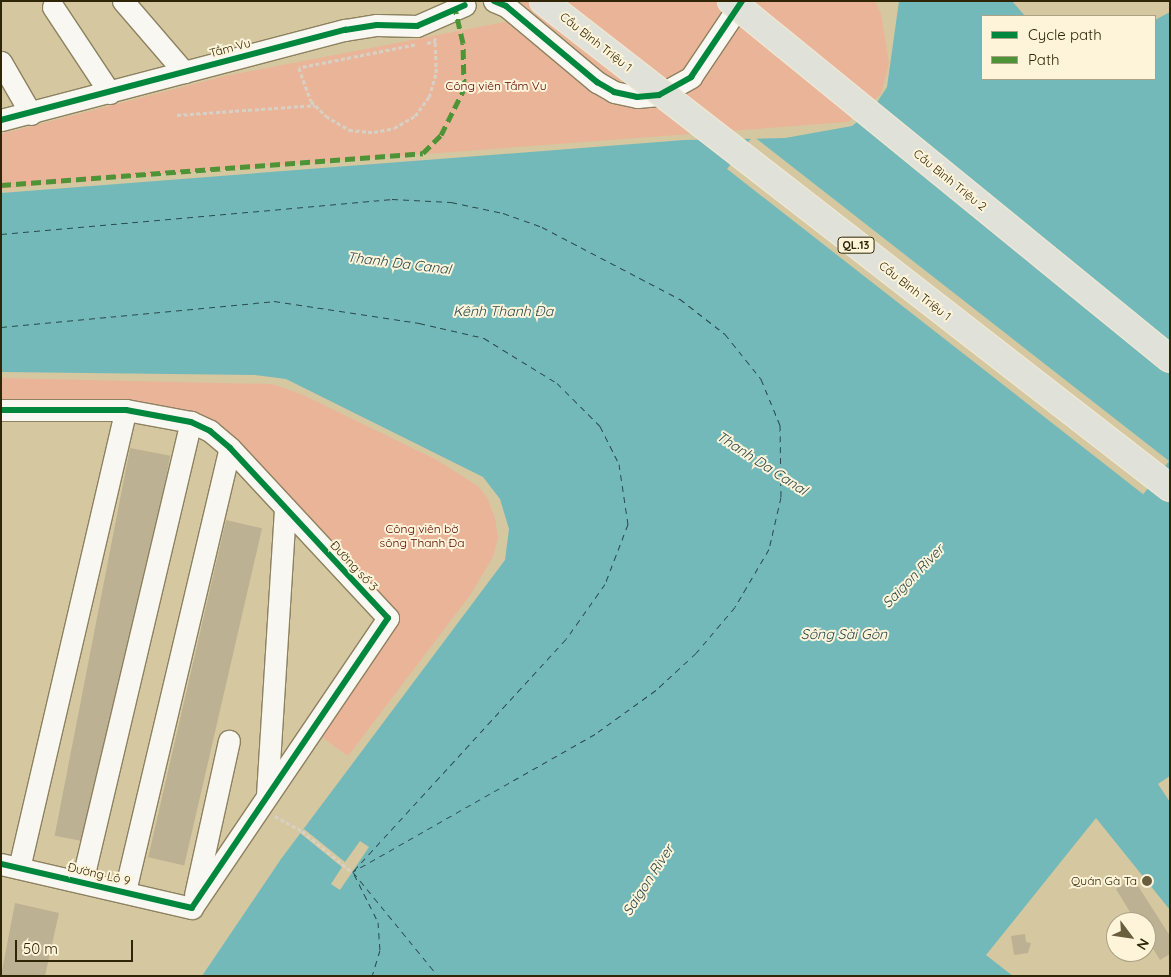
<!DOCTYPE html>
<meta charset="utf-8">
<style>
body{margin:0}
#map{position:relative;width:1171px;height:977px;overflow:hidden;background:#d5c8a0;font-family:Quicksand,sans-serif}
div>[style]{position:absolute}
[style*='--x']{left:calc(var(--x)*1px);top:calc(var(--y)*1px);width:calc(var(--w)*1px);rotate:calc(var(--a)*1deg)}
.green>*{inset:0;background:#eab499}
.water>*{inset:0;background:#74b9b9}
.pier>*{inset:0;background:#d5c8a0;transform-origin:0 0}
.ferry>*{height:1px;margin-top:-0.5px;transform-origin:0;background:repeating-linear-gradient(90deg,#29494f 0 6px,transparent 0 11px)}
.building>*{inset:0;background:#bcb192;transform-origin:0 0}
.path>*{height:2.5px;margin-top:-1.25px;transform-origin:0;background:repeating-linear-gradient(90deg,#d6d1c4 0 4px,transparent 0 6.5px)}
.roads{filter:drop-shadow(1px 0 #8c8160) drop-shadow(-1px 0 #8c8160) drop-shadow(0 1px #8c8160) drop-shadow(0 -1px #8c8160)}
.minor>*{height:21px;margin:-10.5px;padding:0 10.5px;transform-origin:10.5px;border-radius:10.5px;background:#f9f7f1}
.bridges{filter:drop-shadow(1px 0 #ece6d4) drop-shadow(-1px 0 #ece6d4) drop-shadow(0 1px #ece6d4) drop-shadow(0 -1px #ece6d4)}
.major-bridge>*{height:26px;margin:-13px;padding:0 13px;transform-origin:13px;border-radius:13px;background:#e0e2d9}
.quiet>*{height:5px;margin-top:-2.5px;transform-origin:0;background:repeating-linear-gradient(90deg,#4e9437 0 10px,transparent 0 15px)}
.cycleway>*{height:6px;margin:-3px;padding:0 3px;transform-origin:3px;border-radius:3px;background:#00873e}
.dots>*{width:14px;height:14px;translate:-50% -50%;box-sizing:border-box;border:2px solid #fef4d9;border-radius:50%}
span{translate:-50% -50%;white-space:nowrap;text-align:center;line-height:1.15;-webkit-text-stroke:4px #fef4d9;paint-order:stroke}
.shield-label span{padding:1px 4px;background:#fef4d9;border:1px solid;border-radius:4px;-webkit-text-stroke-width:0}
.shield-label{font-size:11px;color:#2f2507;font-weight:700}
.street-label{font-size:12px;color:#2f2507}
.park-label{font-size:12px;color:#580400}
.poi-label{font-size:12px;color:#2f2507}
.right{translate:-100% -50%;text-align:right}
.water-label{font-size:14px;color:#29494f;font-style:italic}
.frame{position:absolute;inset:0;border:2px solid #2f2507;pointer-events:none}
.legend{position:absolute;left:981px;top:15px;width:175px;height:65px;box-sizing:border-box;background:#fef4d9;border:1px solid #aba185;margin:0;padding:6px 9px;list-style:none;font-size:15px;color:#2f2507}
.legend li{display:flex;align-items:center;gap:10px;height:25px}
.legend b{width:25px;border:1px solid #aba185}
.north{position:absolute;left:1106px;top:912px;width:50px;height:50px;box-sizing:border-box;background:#fef4d9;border:1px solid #aba185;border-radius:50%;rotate:121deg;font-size:14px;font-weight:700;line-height:20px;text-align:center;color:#2f2507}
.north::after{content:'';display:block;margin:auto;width:18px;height:22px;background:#695e3d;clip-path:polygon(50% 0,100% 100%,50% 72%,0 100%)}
.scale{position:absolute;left:15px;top:940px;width:118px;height:22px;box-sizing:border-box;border:2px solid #2f2507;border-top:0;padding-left:6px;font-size:15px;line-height:18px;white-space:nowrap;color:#2f2507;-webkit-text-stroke:4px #fef4d9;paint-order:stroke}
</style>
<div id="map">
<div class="green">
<div style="clip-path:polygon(519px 1px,730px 1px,692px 62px,668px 82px,638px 87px,609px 77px)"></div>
<div style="clip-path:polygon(754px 1px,875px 1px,881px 14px,889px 63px,881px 94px,848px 122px,176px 173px,1px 189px,1px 134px,225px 76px,505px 22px,512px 22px,630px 106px,670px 103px,701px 83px)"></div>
<div style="clip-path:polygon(1px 378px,272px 384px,301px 394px,437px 460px,478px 486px,487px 497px,495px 518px,498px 538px,493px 557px,471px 594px,348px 756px,319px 735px,397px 622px,214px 425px,1px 401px)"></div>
</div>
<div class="water">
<div style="clip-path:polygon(899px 1px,1012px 1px,1025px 16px,982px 16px,982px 79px,1155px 79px,1155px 20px,1170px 12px,1170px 776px,1158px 784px,1170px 802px,1170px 910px,1096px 818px,986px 955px,1013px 976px,202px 976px,281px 859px,505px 560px,509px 529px,500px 499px,483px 477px,286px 379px,255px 375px,1px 372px,1px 193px,684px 140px,785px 138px,852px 126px,872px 110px,887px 87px)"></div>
</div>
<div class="pier">
<div style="left:753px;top:136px;width:528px;height:42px;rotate:38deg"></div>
<div style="clip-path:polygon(304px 829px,345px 862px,360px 841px,369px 847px,340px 890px,331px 884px,342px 867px,300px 833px)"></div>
</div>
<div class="ferry">
<div style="--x:1;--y:234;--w:393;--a:-5.1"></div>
<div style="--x:392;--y:199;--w:59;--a:2.9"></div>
<div style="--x:451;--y:202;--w:53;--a:11.9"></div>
<div style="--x:503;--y:213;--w:41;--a:19.7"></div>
<div style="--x:542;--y:227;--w:156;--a:27.6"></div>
<div style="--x:680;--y:299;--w:57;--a:37.9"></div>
<div style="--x:725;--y:334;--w:58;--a:51.3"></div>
<div style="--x:761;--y:379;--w:50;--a:67.6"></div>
<div style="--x:780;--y:425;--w:72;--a:89.2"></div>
<div style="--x:781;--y:497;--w:53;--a:103"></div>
<div style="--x:769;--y:549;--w:67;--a:120.4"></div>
<div style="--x:735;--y:607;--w:60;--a:130.3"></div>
<div style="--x:696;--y:653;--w:54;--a:137.2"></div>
<div style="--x:656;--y:690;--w:75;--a:144.2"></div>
<div style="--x:595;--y:734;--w:279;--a:150.4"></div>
<div style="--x:1;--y:327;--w:274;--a:-5.4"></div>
<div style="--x:274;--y:301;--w:147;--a:8.6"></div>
<div style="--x:419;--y:323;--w:67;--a:13"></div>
<div style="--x:484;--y:338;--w:86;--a:31.7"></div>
<div style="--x:557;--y:383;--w:61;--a:45"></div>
<div style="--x:600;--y:426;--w:42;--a:63.4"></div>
<div style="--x:619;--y:464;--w:61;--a:81.5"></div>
<div style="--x:628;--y:524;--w:64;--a:111"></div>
<div style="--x:605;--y:584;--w:67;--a:125.3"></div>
<div style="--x:566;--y:639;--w:314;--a:132.5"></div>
<div style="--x:353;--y:872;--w:134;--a:50.7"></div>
<div style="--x:354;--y:874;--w:54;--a:63.4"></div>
<div style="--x:378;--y:922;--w:28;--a:86"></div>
<div style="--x:380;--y:950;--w:27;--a:107"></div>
</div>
<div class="building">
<div style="left:130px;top:448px;width:41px;height:395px;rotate:11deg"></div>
<div style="left:226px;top:520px;width:37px;height:346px;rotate:13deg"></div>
<div style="clip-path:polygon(1133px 878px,1170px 936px,1170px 954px,1160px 960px,1146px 937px,1146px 922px,1136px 922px,1116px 889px)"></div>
<div style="clip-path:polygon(15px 903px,59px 913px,45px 976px,1px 976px)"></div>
<div style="clip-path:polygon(1025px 934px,1026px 942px,1031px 943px,1028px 953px,1014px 955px,1011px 936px)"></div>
</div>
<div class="path">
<div style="--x:427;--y:43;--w:9;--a:-13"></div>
<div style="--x:415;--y:45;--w:118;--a:168.8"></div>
<div style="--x:299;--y:68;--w:35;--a:70"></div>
<div style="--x:311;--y:101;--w:21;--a:45"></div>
<div style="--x:326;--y:116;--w:27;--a:31"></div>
<div style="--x:349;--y:130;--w:25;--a:5"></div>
<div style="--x:374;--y:132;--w:20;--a:-11"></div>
<div style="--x:394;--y:128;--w:24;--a:-30"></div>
<div style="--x:415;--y:116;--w:24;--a:-54"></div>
<div style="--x:429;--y:97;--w:25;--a:-74"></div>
<div style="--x:436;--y:73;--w:35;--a:-92"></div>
<div style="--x:177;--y:115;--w:138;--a:-4.1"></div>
<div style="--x:275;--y:816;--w:31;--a:29"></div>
<div style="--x:302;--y:831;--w:65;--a:39.4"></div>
</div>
<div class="roads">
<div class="minor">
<div style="--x:123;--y:1;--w:94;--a:49.3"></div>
<div style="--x:494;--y:1;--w:13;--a:23"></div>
<div style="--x:506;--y:6;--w:119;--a:39.9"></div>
<div style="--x:597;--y:82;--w:20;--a:30"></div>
<div style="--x:614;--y:92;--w:24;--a:12"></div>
<div style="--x:637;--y:97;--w:22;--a:-5"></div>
<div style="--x:659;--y:95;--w:37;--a:-29"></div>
<div style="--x:691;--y:77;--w:92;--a:-56.1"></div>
<div style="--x:53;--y:7;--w:103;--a:56.5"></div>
<div style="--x:1;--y:62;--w:60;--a:60"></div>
<div style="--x:1;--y:120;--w:356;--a:-14.7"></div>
<div style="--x:345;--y:30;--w:32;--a:-9"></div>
<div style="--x:377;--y:25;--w:40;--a:1.4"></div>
<div style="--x:417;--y:26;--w:52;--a:-23.6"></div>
<div style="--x:1;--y:410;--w:125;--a:0"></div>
<div style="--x:126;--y:410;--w:66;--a:10.5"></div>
<div style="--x:191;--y:422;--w:21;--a:25"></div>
<div style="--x:210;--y:431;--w:26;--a:40"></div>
<div style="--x:230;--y:448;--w:232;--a:47.1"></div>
<div style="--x:388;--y:618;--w:350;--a:124.1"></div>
<div style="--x:267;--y:795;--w:288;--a:-86.4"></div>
<div style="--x:1;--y:864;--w:196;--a:13"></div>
<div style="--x:19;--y:868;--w:470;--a:-76.9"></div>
<div style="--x:82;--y:882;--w:473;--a:-76.7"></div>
<div style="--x:125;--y:891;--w:455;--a:-76.7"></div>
<div style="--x:195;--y:895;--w:158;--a:-77.6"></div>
</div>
</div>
<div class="bridges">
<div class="major-bridge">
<div style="--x:543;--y:1;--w:794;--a:37.84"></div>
<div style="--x:731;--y:1;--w:566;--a:39.2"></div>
</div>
</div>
<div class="quiet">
<div style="--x:1;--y:185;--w:423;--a:-4.3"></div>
<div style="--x:423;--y:153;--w:25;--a:-45"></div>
<div style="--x:441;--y:135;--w:51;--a:-63.4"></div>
<div style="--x:464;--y:89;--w:46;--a:-91.2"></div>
<div style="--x:463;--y:43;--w:35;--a:-103"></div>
</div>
<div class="cycleway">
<div style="--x:494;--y:1;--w:13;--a:23"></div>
<div style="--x:506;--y:6;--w:119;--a:39.9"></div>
<div style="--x:597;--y:82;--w:20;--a:30"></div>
<div style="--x:614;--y:92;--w:24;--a:12"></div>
<div style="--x:637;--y:97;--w:22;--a:-5"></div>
<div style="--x:659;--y:95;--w:37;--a:-29"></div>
<div style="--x:691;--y:77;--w:92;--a:-56.1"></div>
<div style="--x:1;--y:120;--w:356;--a:-14.7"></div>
<div style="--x:345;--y:30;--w:32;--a:-9"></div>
<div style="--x:377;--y:25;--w:40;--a:1.4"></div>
<div style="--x:417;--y:26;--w:52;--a:-23.6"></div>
<div style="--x:1;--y:410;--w:125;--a:0"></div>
<div style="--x:126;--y:410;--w:66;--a:10.5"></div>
<div style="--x:191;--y:422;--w:21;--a:25"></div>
<div style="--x:210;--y:431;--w:26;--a:40"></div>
<div style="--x:230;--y:448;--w:232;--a:47.1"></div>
<div style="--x:388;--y:618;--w:350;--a:124.1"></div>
<div style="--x:192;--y:908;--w:196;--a:-167"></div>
</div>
<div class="dots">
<div style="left:1147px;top:881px;background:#695e3d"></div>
</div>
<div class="shield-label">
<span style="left:856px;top:245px">QL.13</span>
</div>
<div class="street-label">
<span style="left:596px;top:42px;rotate:38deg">Cầu Bình Triệu 1</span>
<span style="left:230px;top:48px;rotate:-15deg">Tầm Vu</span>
<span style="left:950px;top:180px;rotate:39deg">Cầu Bình Triệu 2</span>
<span style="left:915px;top:291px;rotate:38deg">Cầu Bình Triệu 1</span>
<span style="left:354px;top:566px;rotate:47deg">Đường số 3</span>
<span style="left:99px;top:874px;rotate:13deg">Đường Lô 9</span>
</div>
<div class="park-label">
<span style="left:496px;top:86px">Công viên Tầm Vu</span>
<span style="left:422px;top:536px">Công viên bờ<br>sông Thanh Đa</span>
</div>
<div class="poi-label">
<span class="right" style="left:1137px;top:881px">Quán Gà Ta</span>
</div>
<div class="water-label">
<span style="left:399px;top:263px;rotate:7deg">Thanh Da Canal</span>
<span style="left:503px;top:311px">Kênh Thanh Đa</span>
<span style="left:762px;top:463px;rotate:33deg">Thanh Da Canal</span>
<span style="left:913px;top:576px;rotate:-46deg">Saigon River</span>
<span style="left:844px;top:634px">Sông Sài Gòn</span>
<span style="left:648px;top:880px;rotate:-57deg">Saigon River</span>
</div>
<div class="frame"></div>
<ul class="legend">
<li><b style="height:6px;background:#00873e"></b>Cycle path</li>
<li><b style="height:6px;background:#4e9437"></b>Path</li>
</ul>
<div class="north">N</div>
<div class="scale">50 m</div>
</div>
